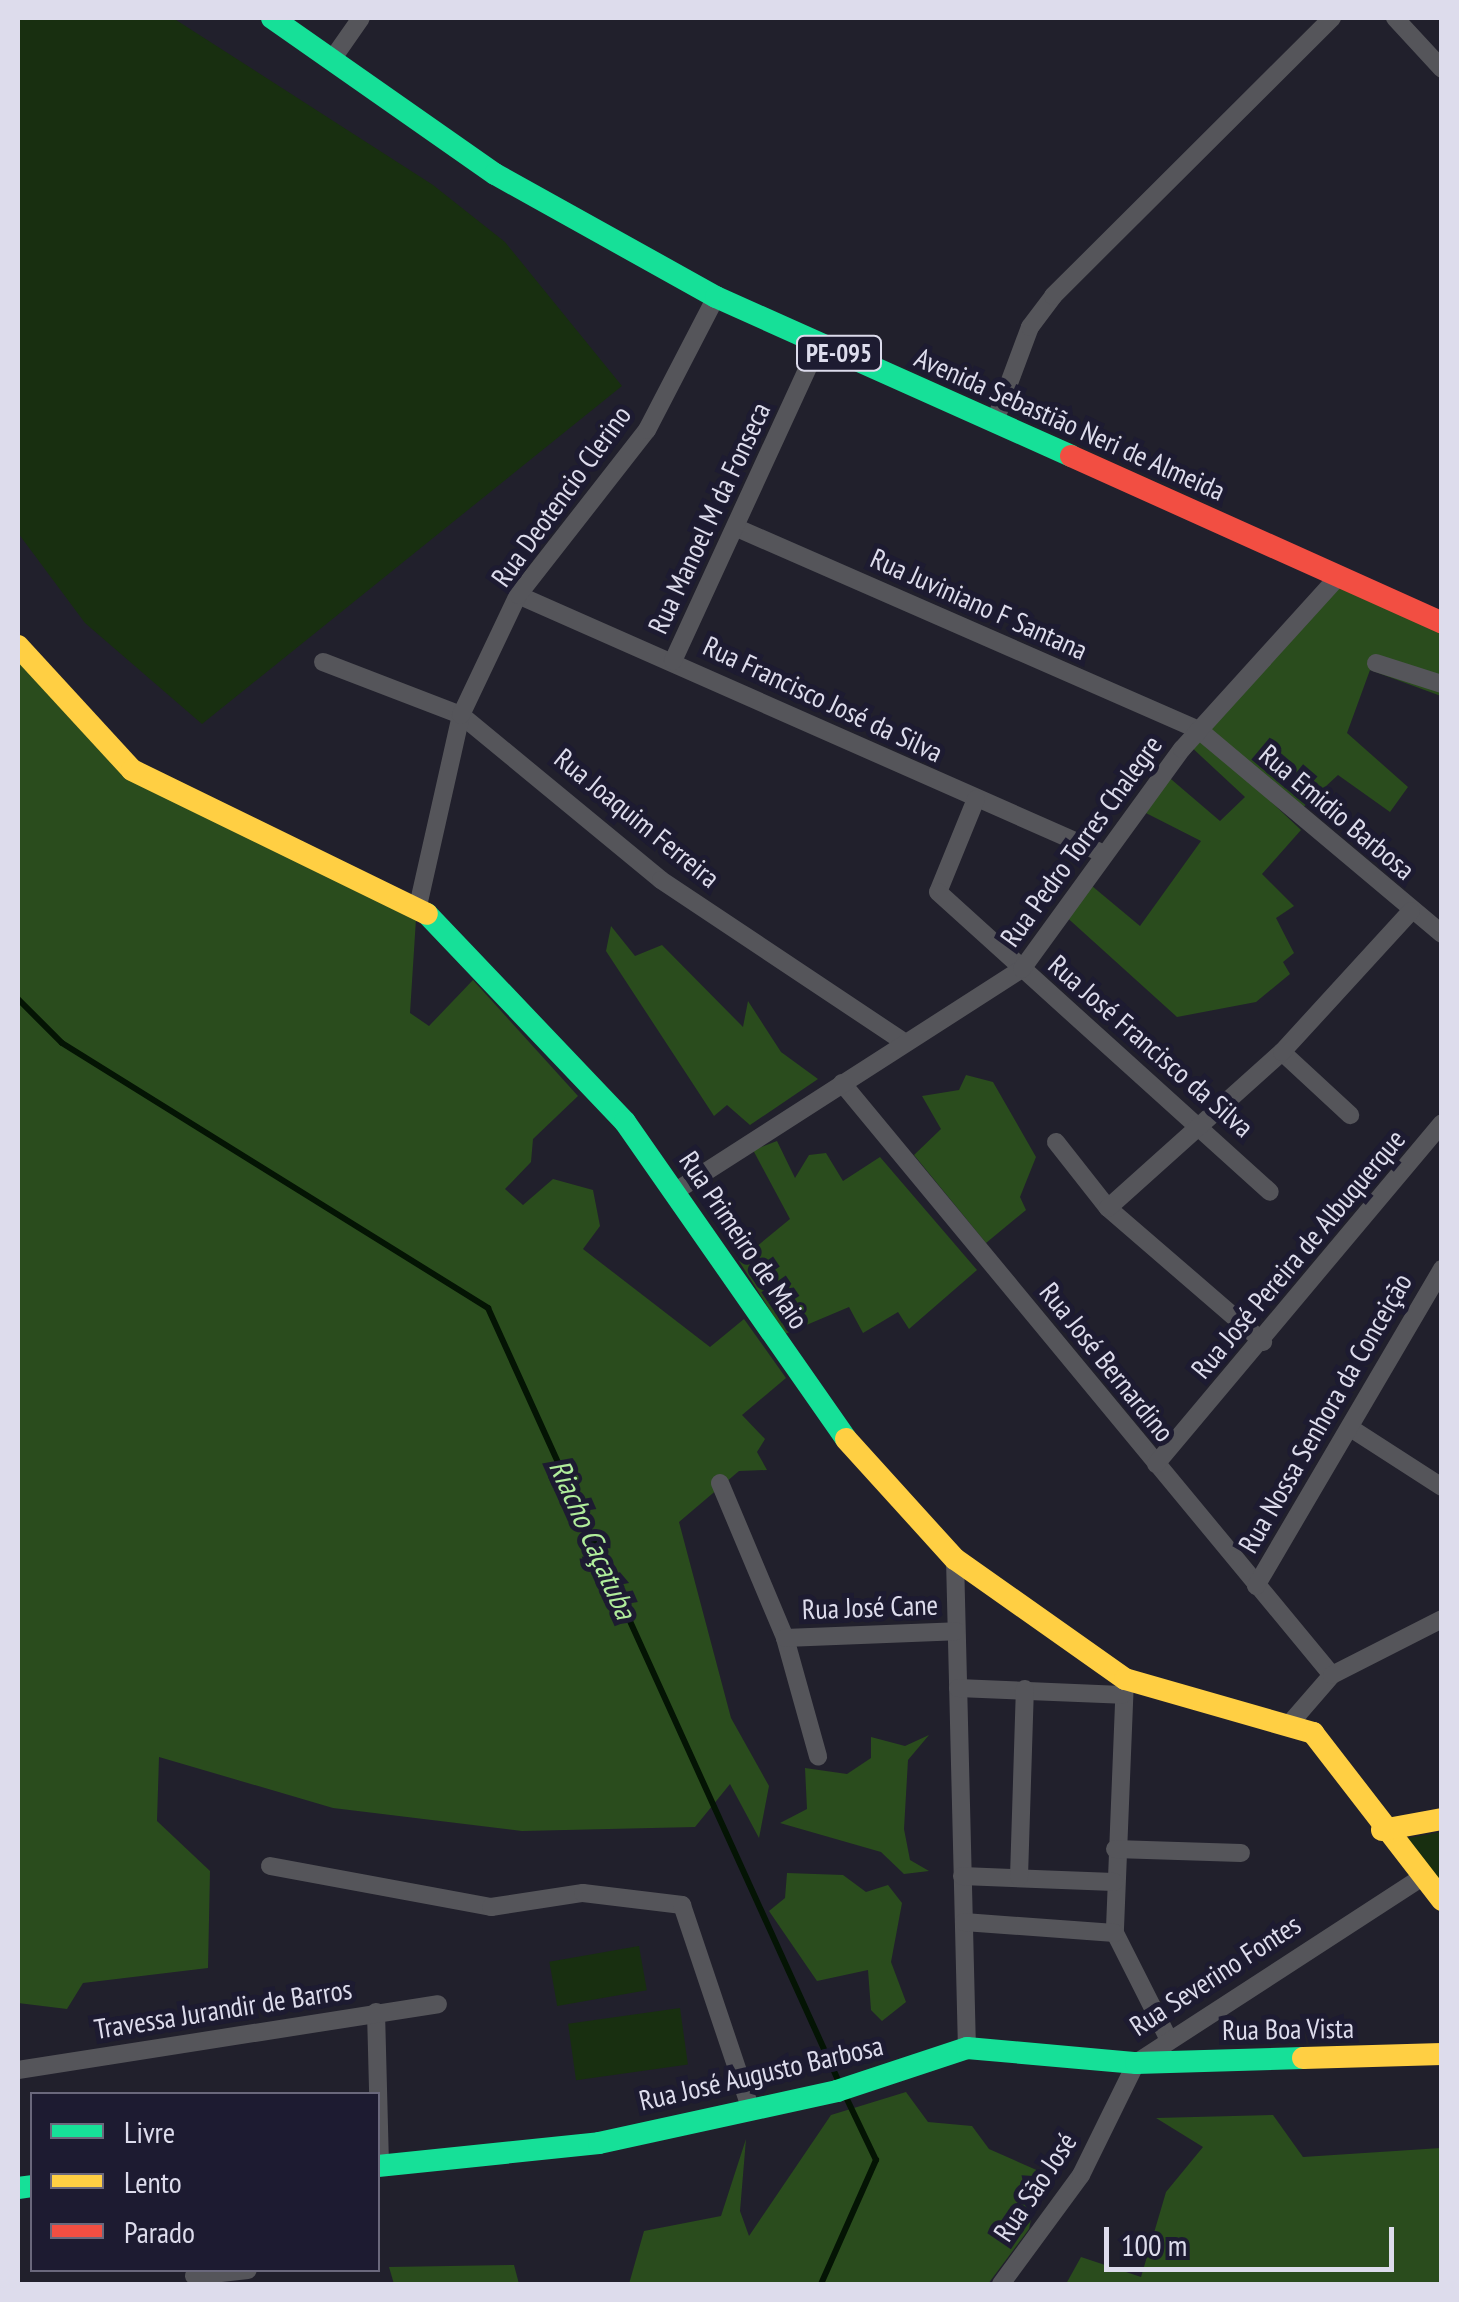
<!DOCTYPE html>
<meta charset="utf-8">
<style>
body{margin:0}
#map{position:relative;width:1459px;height:2302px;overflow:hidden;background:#21202c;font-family:"PT Sans Narrow",sans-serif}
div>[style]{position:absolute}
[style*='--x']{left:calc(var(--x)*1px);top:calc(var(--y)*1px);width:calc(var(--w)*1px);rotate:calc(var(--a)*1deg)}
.green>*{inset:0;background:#182f10;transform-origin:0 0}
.forest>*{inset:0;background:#2a4c1d}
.stream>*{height:6px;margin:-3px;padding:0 3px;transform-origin:3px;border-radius:3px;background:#041404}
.street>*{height:18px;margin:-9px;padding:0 9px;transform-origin:9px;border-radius:9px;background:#55555a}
.fast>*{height:22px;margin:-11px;padding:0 11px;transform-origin:11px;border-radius:11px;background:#16e098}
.slow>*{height:22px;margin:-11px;padding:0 11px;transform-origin:11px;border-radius:11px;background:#ffcf43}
.jam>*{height:22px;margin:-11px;padding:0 11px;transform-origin:11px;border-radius:11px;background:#f24e42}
span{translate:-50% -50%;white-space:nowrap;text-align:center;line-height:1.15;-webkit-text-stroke:10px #1d1b31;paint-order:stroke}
.shield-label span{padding:2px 8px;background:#1d1b31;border:2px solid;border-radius:8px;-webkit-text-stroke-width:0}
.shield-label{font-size:25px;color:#dddcec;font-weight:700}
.street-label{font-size:28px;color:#dddcec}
.water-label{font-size:30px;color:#b0ed9b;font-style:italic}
.frame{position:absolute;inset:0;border:20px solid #dddcec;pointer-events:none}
.legend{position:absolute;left:30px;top:2092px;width:350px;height:180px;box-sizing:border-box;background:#1d1b31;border:2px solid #6a687c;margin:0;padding:12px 18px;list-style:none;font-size:30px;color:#dddcec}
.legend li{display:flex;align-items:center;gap:20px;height:50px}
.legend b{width:50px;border:2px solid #6a687c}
.scale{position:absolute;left:1104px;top:2227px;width:290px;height:45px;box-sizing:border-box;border:5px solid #dddcec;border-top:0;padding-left:12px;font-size:30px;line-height:35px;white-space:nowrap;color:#dddcec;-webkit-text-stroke:8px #1d1b31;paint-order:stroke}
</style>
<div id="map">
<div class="green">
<div style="clip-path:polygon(18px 18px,173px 18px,433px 185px,505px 242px,622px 386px,202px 724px,85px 623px,18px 533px)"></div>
<div style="clip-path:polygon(1441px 1832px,1441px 1880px,1397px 1840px)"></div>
<div style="left:639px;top:1946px;width:45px;height:91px;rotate:80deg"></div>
<div style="left:680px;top:2008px;width:57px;height:113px;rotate:82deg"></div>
</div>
<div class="forest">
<div style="clip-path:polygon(1329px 576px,1441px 627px,1441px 696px,1370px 670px,1347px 733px,1408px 787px,1390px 812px,1338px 775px,1297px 813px,1244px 776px,1301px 830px,1262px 874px,1294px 906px,1276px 918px,1294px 953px,1283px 962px,1290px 974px,1256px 1002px,1177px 1017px,1062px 913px,1086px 881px,1140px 926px,1201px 841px,1138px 809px,1165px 774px,1220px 821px,1245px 797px,1188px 744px)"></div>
<div style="clip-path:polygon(18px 649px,120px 767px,417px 903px,410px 1013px,429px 1026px,473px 980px,578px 1096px,533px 1139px,531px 1162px,505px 1189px,523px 1205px,553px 1179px,593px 1190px,600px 1226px,583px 1249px,710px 1347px,744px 1319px,786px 1378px,742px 1415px,765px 1439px,757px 1452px,767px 1470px,739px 1471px,679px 1522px,731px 1718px,769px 1786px,759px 1838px,730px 1784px,695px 1827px,522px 1831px,333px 1808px,159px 1757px,157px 1821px,210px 1871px,208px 1968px,83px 1983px,67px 2009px,18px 2003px)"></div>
<div style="clip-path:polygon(611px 926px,635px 956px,662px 945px,743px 1027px,748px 1001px,781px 1052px,818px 1079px,750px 1125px,727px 1105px,714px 1116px,606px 951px)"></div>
<div style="clip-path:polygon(966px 1075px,993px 1082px,1036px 1157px,1020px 1197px,1026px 1210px,986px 1243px,914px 1155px,941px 1129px,922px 1096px,959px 1090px)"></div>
<div style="clip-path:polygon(777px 1141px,795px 1178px,809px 1155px,826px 1153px,843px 1181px,880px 1157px,977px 1270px,909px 1329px,898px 1312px,863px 1333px,849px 1307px,785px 1334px,739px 1261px,790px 1219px,753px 1150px)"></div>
<div style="clip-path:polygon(929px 1735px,908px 1760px,904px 1829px,910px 1860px,929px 1871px,904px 1874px,881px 1852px,780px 1823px,807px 1809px,805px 1768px,847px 1774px,871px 1758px,871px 1737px,905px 1746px)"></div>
<div style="clip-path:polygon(787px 1873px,843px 1875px,866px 1892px,888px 1885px,902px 1903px,891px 1962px,906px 2002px,882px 2021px,871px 2010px,868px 1970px,817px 1981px,769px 1911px,785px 1898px)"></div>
<div style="clip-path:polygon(906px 2092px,928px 2122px,972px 2126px,989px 2149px,1041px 2172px,1029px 2229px,988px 2284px,629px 2284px,644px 2231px,721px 2216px,746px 2139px,740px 2211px,749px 2236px,831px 2115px)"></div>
<div style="clip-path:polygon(1273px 2115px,1303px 2157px,1441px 2148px,1441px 2284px,1066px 2284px,1081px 2257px,1141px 2277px,1166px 2192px,1203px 2147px,1156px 2118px)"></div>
<div style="clip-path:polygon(514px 2265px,519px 2284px,394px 2284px,389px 2267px)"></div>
</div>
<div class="stream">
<div style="--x:18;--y:999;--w:62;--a:45"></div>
<div style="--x:62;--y:1043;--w:502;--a:31.88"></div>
<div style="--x:488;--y:1308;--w:850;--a:65.61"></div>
<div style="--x:821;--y:2284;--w:136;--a:-66.1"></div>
<div style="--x:876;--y:2160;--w:74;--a:-115.5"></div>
</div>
<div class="street">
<div style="--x:1395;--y:18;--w:69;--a:47.3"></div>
<div style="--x:331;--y:61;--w:52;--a:-55.1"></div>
<div style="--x:995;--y:421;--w:100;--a:-69.6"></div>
<div style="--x:1030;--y:327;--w:39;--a:-53"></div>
<div style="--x:1053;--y:296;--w:394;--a:-44.9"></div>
<div style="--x:737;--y:528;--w:504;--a:23.62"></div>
<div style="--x:1199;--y:730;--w:317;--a:40"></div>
<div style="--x:518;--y:595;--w:641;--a:23.84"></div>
<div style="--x:673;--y:661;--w:349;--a:-65.3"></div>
<div style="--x:323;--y:662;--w:148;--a:21"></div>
<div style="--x:461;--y:715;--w:259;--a:39.5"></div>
<div style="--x:661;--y:880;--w:292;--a:33.7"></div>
<div style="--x:1376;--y:663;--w:69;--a:17.7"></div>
<div style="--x:976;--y:799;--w:100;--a:112.2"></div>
<div style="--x:938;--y:892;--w:447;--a:42.1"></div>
<div style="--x:418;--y:906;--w:196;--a:-77.3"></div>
<div style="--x:461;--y:715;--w:133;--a:-64.6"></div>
<div style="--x:518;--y:595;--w:209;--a:-52"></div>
<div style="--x:647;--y:430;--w:150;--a:-62.6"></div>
<div style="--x:1282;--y:1052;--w:93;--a:42.8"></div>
<div style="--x:842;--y:1083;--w:768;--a:50.39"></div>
<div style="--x:1056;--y:1142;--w:84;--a:51.8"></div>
<div style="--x:1108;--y:1208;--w:205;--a:40.8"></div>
<div style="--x:679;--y:1189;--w:407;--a:-32.7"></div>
<div style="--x:1022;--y:969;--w:272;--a:-54"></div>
<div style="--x:1182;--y:749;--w:232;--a:-47.8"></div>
<div style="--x:1108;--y:1208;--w:234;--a:-41.9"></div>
<div style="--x:1282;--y:1052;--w:191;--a:-47.5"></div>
<div style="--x:1352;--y:1429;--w:107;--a:32.8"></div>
<div style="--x:1156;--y:1464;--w:445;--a:-50"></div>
<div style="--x:720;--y:1483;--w:168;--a:67.2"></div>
<div style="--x:785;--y:1638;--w:123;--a:74.4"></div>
<div style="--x:955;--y:1559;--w:489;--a:88.6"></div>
<div style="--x:1256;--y:1586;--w:368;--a:-59.6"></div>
<div style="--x:785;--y:1638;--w:171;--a:-2.3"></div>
<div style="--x:1125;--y:1679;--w:254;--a:92.3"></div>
<div style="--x:1115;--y:1933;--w:120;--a:63.2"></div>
<div style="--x:958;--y:1688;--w:164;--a:2.4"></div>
<div style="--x:1292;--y:1721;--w:61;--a:-49"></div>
<div style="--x:1332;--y:1675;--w:123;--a:-27"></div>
<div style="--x:1115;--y:1849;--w:126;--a:1.8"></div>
<div style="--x:270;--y:1866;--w:225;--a:10.5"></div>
<div style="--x:491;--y:1907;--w:93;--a:-8.7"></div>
<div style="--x:583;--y:1893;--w:100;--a:6.9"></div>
<div style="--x:682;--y:1905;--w:213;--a:71.4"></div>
<div style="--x:962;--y:1876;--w:152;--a:2.3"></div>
<div style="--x:1019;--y:1877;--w:188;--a:-88.2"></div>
<div style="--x:964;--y:1922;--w:151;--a:4.2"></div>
<div style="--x:376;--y:2012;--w:154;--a:88.5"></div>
<div style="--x:18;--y:2070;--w:425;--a:-8.9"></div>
<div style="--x:194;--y:2276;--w:54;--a:-6.3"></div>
<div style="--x:1001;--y:2284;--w:135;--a:-53.7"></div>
<div style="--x:1081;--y:2175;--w:125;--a:-63.8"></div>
<div style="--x:1136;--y:2063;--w:338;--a:-33"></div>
</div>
<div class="fast">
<div style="--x:272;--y:18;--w:272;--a:35"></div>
<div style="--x:495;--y:174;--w:253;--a:29.1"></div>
<div style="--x:716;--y:297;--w:389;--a:24.1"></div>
<div style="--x:427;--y:914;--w:287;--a:46.4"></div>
<div style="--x:625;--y:1122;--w:386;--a:55.1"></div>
<div style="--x:378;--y:2166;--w:222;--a:-5.9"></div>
<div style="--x:599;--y:2143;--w:244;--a:-12.3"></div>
<div style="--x:837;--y:2091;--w:137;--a:-18.3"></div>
<div style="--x:967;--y:2048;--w:170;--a:5.1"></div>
<div style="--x:1136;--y:2063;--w:167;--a:-1.7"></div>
<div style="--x:18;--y:2188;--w:14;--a:-8"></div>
</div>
<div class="slow">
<div style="--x:18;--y:646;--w:168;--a:47.4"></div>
<div style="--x:132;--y:770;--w:328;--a:26"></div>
<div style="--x:846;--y:1439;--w:162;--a:47.8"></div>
<div style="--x:955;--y:1559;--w:208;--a:35.2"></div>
<div style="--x:1125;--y:1679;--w:196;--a:16"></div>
<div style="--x:1313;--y:1733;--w:211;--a:52.3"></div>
<div style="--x:1382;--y:1830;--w:61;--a:-10.4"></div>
<div style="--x:1303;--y:2058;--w:139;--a:-1.6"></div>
</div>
<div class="jam">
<div style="--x:1071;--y:456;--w:407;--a:24.2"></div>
</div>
<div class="shield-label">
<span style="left:839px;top:353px">PE-095</span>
</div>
<div class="street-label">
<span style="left:1070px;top:424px;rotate:24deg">Avenida Sebastião Neri de Almeida</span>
<span style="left:561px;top:496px;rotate:-54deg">Rua Deotencio Clerino</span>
<span style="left:709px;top:518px;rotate:-65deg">Rua Manoel M da Fonseca</span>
<span style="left:979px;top:604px;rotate:24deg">Rua Juviniano F Santana</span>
<span style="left:823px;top:699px;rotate:25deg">Rua Francisco José da Silva</span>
<span style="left:1337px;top:812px;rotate:40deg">Rua Emidio Barbosa</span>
<span style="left:637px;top:818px;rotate:39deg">Rua Joaquim Ferreira</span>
<span style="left:1081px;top:841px;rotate:-54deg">Rua Pedro Torres Chalegre</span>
<span style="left:1151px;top:1046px;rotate:41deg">Rua José Francisco da Silva</span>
<span style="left:744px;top:1240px;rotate:56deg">Rua Primeiro de Maio</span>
<span style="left:1298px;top:1254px;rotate:-50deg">Rua José Pereira de Albuquerque</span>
<span style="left:1107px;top:1362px;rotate:51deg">Rua José Bernardino</span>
<span style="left:1325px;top:1413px;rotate:-60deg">Rua Nossa Senhora da Conceição</span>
<span style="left:870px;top:1607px;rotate:-2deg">Rua José Cane</span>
<span style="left:1215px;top:1975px;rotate:-33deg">Rua Severino Fontes</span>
<span style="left:223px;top:2009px;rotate:-9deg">Travessa Jurandir de Barros</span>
<span style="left:1288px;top:2029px;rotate:-1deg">Rua Boa Vista</span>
<span style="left:761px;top:2073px;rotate:-13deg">Rua José Augusto Barbosa</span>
<span style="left:1035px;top:2187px;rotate:-56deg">Rua São José</span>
</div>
<div class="water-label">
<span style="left:593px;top:1539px;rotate:66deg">Riacho Caçatuba</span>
</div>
<div class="frame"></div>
<ul class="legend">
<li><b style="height:12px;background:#16e098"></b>Livre</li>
<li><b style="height:12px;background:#ffcf43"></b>Lento</li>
<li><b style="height:12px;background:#f24e42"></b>Parado</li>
</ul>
<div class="scale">100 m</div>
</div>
